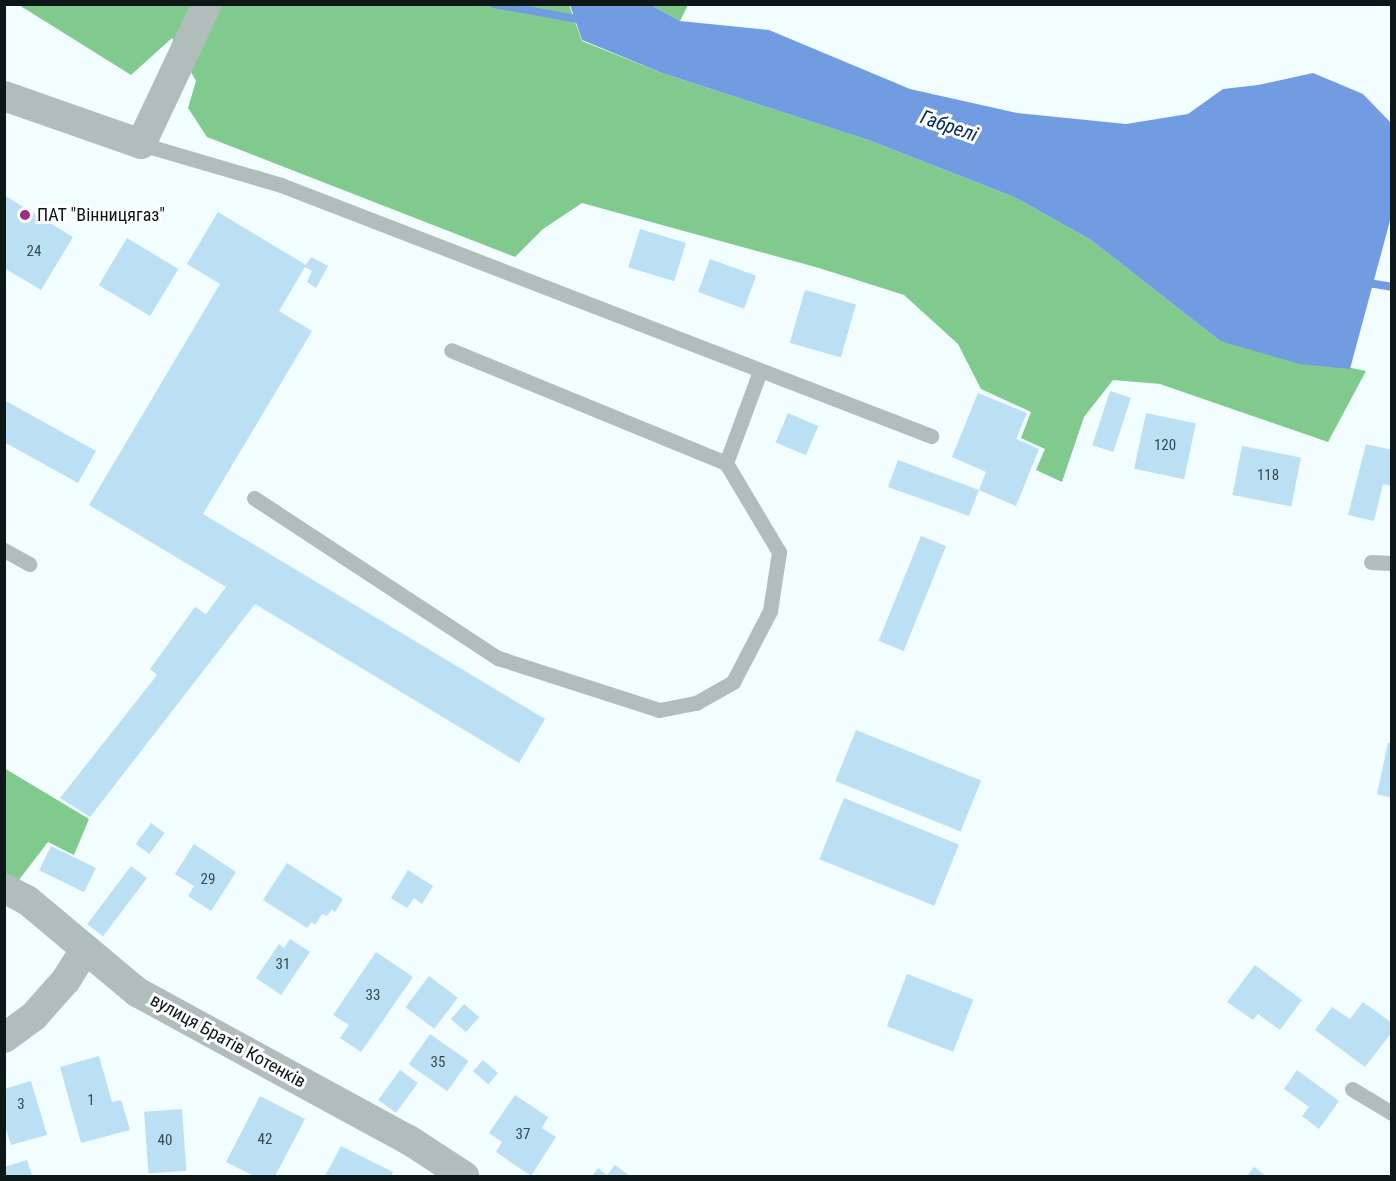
<!DOCTYPE html>
<meta charset="utf-8">
<style>
body{margin:0}
#map{position:relative;width:1396px;height:1181px;overflow:hidden;background:#f1fdff;font-family:"Roboto Condensed",sans-serif}
div>[style]{position:absolute}
[style*='--x']{left:calc(var(--x)*1px);top:calc(var(--y)*1px);width:calc(var(--w)*1px);rotate:calc(var(--a)*1deg)}
.forest>*{inset:0;background:#80ca8d}
.water>*{inset:0;background:#719ce2}
.stream>*{height:8px;margin:-4px;padding:0 4px;transform-origin:4px;border-radius:4px;background:#719ce2}
.building>*{inset:0;background:#bce0f3;transform-origin:0 0}
.lane>*{height:15px;margin:-7.5px;padding:0 7.5px;transform-origin:7.5px;border-radius:7.5px;background:#b1bdba}
.street>*{height:30px;margin:-15px;padding:0 15px;transform-origin:15px;border-radius:15px;background:#b1bdba}
.dots>*{width:16px;height:16px;translate:-50% -50%;box-sizing:border-box;border:3px solid #fff;border-radius:50%}
span{translate:-50% -50%;white-space:nowrap;text-align:center;line-height:1.15;-webkit-text-stroke:6px #fff;paint-order:stroke}
.number-label{font-size:15px;color:#38494f}
.number-label span{-webkit-text-stroke-width:0}
.poi-label{font-size:18px;color:#0c1718}
.left{translate:0 -50%;text-align:left}
.street-label{font-size:18px;color:#0c1718}
.water-label{font-size:20px;color:#042b68;font-style:italic}
.frame{position:absolute;inset:0;border:6px solid #0c1718;pointer-events:none}
</style>
<div id="map">
<div class="forest">
<div style="clip-path:polygon(19px 5px,569px 5px,582px 41px,662px 73px,871px 141px,1014px 197px,1091px 240px,1220px 341px,1366px 371px,1328px 442px,1160px 384px,1113px 380px,1084px 417px,1062px 482px,1036px 470px,1045px 449px,1021px 438px,1031px 412px,981px 389px,958px 344px,904px 295px,819px 268px,582px 203px,543px 229px,515px 257px,207px 137px,188px 108px,196px 81px,172px 38px,131px 75px)"></div>
<div style="clip-path:polygon(651px 5px,688px 5px,680px 21px)"></div>
<div style="clip-path:polygon(4px 768px,89px 819px,74px 855px,48px 842px,18px 881px,5px 873px)"></div>
</div>
<div class="water">
<div style="clip-path:polygon(570px 5px,651px 5px,680px 21px,769px 30px,910px 89px,1017px 113px,1126px 124px,1188px 114px,1223px 89px,1258px 85px,1313px 73px,1363px 94px,1391px 123px,1391px 217px,1350px 369px,1300px 364px,1220px 341px,1091px 240px,1014px 197px,871px 141px,662px 73px,582px 40px)"></div>
</div>
<div class="stream">
<div style="--x:494;--y:4;--w:89;--a:10.3"></div>
<div style="--x:1362;--y:282;--w:30;--a:9"></div>
</div>
<div class="building">
<div style="clip-path:polygon(4px 195px,73px 237px,41px 290px,4px 268px)"></div>
<div style="clip-path:polygon(218px 212px,306px 265px,311px 257px,328px 266px,316px 288px,307px 282px,312px 271px,305px 267px,279px 311px,312px 331px,203px 514px,545px 719px,519px 763px,255px 604px,90px 817px,60px 798px,157px 675px,150px 669px,195px 607px,206px 614px,226px 587px,89px 505px,220px 284px,187px 264px)"></div>
<div style="left:640px;top:229px;width:48px;height:40px;rotate:17deg"></div>
<div style="left:127px;top:238px;width:60px;height:55px;rotate:31deg"></div>
<div style="left:710px;top:259px;width:49px;height:35px;rotate:20deg"></div>
<div style="left:805px;top:290px;width:53px;height:55px;rotate:16deg"></div>
<div style="left:1110px;top:391px;width:22px;height:57px;rotate:18deg"></div>
<div style="clip-path:polygon(978px 393px,1027px 413px,1016px 439px,1039px 449px,1016px 506px,979px 490px,969px 516px,888px 487px,898px 460px,979px 490px,986px 472px,952px 457px)"></div>
<div style="clip-path:polygon(4px 400px,96px 451px,78px 483px,4px 442px)"></div>
<div style="left:788px;top:413px;width:33px;height:32px;rotate:23deg"></div>
<div style="left:1146px;top:413px;width:51px;height:57px;rotate:12deg"></div>
<div style="clip-path:polygon(1366px 444px,1392px 450px,1392px 483px,1391px 486px,1383px 484px,1374px 521px,1348px 515px)"></div>
<div style="left:1242px;top:446px;width:60px;height:50px;rotate:11deg"></div>
<div style="left:921px;top:536px;width:27px;height:113px;rotate:22deg"></div>
<div style="left:856px;top:730px;width:135px;height:55px;rotate:22deg"></div>
<div style="clip-path:polygon(1388px 743px,1392px 743px,1392px 798px,1377px 794px)"></div>
<div style="left:844px;top:798px;width:124px;height:66px;rotate:22deg"></div>
<div style="left:151px;top:823px;width:17px;height:26px;rotate:36deg"></div>
<div style="clip-path:polygon(194px 844px,236px 872px,211px 911px,188px 896px,194px 886px,175px 874px)"></div>
<div style="left:51px;top:846px;width:50px;height:27px;rotate:26deg"></div>
<div style="clip-path:polygon(287px 863px,343px 899px,335px 912px,332px 909px,327px 916px,322px 914px,315px 925px,312px 922px,307px 928px,263px 900px)"></div>
<div style="left:131px;top:866px;width:20px;height:73px;rotate:37deg"></div>
<div style="clip-path:polygon(408px 870px,433px 886px,422px 904px,414px 898px,407px 908px,391px 898px)"></div>
<div style="clip-path:polygon(290px 939px,310px 952px,281px 995px,256px 978px,279px 944px,284px 948px)"></div>
<div style="clip-path:polygon(376px 952px,413px 977px,361px 1052px,340px 1038px,349px 1025px,333px 1015px)"></div>
<div style="clip-path:polygon(1255px 965px,1302px 1000px,1280px 1030px,1258px 1014px,1253px 1020px,1227px 1002px)"></div>
<div style="left:907px;top:974px;width:71px;height:56px;rotate:21deg"></div>
<div style="left:429px;top:976px;width:36px;height:39px;rotate:37deg"></div>
<div style="clip-path:polygon(1363px 1002px,1392px 1023px,1392px 1032px,1365px 1067px,1315px 1030px,1332px 1007px,1350px 1019px)"></div>
<div style="left:464px;top:1004px;width:20px;height:20px;rotate:41deg"></div>
<div style="left:430px;top:1034px;width:47px;height:37px;rotate:35deg"></div>
<div style="clip-path:polygon(99px 1056px,112px 1102px,121px 1100px,130px 1130px,81px 1143px,60px 1067px)"></div>
<div style="left:483px;top:1060px;width:20px;height:15px;rotate:41deg"></div>
<div style="left:400px;top:1070px;width:22px;height:37px;rotate:36deg"></div>
<div style="clip-path:polygon(1297px 1070px,1339px 1101px,1319px 1129px,1302px 1116px,1309px 1107px,1284px 1089px)"></div>
<div style="clip-path:polygon(31px 1081px,47px 1135px,11px 1145px,4px 1122px,4px 1089px)"></div>
<div style="clip-path:polygon(515px 1095px,548px 1117px,542px 1128px,556px 1137px,531px 1176px,496px 1152px,502px 1142px,489px 1133px)"></div>
<div style="clip-path:polygon(260px 1096px,305px 1119px,275px 1176px,254px 1176px,226px 1162px)"></div>
<div style="left:182px;top:1109px;width:62px;height:38px;rotate:86deg"></div>
<div style="clip-path:polygon(341px 1146px,393px 1172px,391px 1176px,325px 1176px)"></div>
<div style="clip-path:polygon(27px 1160px,32px 1176px,4px 1176px,4px 1167px)"></div>
<div style="clip-path:polygon(615px 1165px,630px 1176px,592px 1176px,598px 1168px,607px 1175px)"></div>
<div style="clip-path:polygon(1254px 1167px,1266px 1176px,1247px 1176px)"></div>
</div>
<div class="lane">
<div style="--x:141;--y:144;--w:146;--a:16.3"></div>
<div style="--x:281;--y:185;--w:697;--a:21.11"></div>
<div style="--x:726;--y:463;--w:98;--a:-69.7"></div>
<div style="--x:254;--y:498;--w:292;--a:33.3"></div>
<div style="--x:498;--y:658;--w:169;--a:17.9"></div>
<div style="--x:659;--y:710;--w:38;--a:-11"></div>
<div style="--x:696;--y:703;--w:43;--a:-29.6"></div>
<div style="--x:733;--y:682;--w:80;--a:-62.5"></div>
<div style="--x:770;--y:611;--w:60;--a:-81.3"></div>
<div style="--x:779;--y:552;--w:104;--a:-120.8"></div>
<div style="--x:726;--y:463;--w:297;--a:-157.7"></div>
<div style="--x:4;--y:550;--w:29;--a:29"></div>
<div style="--x:1371;--y:562;--w:21;--a:3"></div>
<div style="--x:1352;--y:1089;--w:47;--a:31"></div>
</div>
<div class="street">
<div style="--x:4;--y:96;--w:145;--a:19.3"></div>
<div style="--x:141;--y:144;--w:155;--a:-64.8"></div>
<div style="--x:4;--y:888;--w:26;--a:28"></div>
<div style="--x:27;--y:900;--w:143;--a:39.9"></div>
<div style="--x:137;--y:992;--w:310;--a:28.6"></div>
<div style="--x:409;--y:1140;--w:66;--a:33.2"></div>
<div style="--x:4;--y:1038;--w:37;--a:-36"></div>
<div style="--x:34;--y:1016;--w:48;--a:-48.4"></div>
<div style="--x:66;--y:980;--w:34;--a:-58"></div>
</div>
<div class="dots">
<div style="left:25px;top:215px;background:#a3297f"></div>
</div>
<div class="number-label">
<span style="left:34px;top:252px">24</span>
<span style="left:1165px;top:446px">120</span>
<span style="left:1268px;top:476px">118</span>
<span style="left:208px;top:880px">29</span>
<span style="left:283px;top:965px">31</span>
<span style="left:373px;top:996px">33</span>
<span style="left:438px;top:1063px">35</span>
<span style="left:91px;top:1101px">1</span>
<span style="left:21px;top:1105px">3</span>
<span style="left:523px;top:1135px">37</span>
<span style="left:265px;top:1140px">42</span>
<span style="left:165px;top:1141px">40</span>
</div>
<div class="poi-label">
<span class="left" style="left:37px;top:215px">ПАТ "Вінницягаз"</span>
</div>
<div class="street-label">
<span style="left:228px;top:1041px;rotate:29deg">вулиця Братів Котенків</span>
</div>
<div class="water-label">
<span style="left:949px;top:126px;rotate:19deg">Габрелі</span>
</div>
<div class="frame"></div>
</div>
